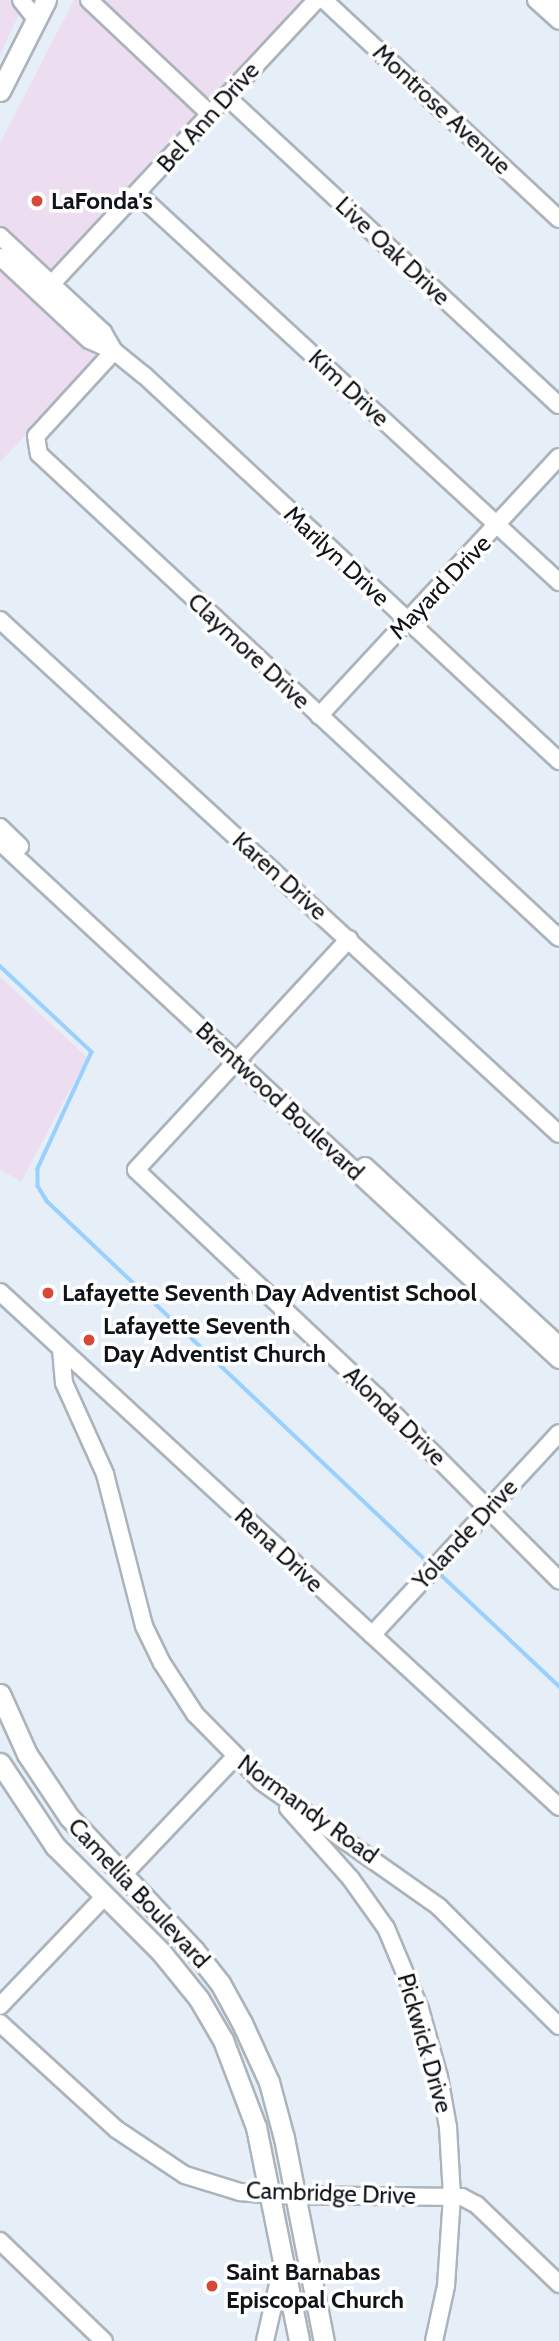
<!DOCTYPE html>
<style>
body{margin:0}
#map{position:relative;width:559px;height:2341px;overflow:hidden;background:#e6eef7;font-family:Cabin,sans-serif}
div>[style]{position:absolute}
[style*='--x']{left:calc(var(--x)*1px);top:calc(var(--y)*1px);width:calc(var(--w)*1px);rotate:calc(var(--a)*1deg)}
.commercial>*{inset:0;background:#ecdef0}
.stream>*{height:3.5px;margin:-1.75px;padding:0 1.75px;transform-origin:1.75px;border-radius:1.75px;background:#99d0fe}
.roads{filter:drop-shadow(2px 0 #abb3bb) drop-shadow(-2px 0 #abb3bb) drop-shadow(0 2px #abb3bb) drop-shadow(0 -2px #abb3bb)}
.minor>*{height:16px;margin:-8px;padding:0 8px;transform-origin:8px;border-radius:8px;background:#fff}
.major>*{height:19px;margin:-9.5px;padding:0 9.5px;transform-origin:9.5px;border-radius:9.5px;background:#fff}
.dots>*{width:19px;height:19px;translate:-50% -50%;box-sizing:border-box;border:4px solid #fff;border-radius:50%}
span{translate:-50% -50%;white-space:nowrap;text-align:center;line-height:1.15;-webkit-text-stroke:7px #fff;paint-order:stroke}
.street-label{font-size:24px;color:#111417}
.poi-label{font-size:24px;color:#111417;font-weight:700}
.left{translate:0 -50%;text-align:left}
</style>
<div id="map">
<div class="commercial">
<div style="clip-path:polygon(0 0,26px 0,0 54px)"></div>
<div style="clip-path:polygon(74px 0,325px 0,50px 295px,108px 350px,0 462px,0 143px)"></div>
<div style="clip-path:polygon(0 977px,87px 1057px,21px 1182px,0 1169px)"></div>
</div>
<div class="stream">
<div style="--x:0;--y:966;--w:126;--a:43.1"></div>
<div style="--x:92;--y:1052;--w:129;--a:114.8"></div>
<div style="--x:38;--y:1169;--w:17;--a:90"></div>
<div style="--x:38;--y:1186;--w:17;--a:59"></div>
<div style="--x:47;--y:1201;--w:531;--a:43.47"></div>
<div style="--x:437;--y:1571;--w:168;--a:43.3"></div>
</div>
<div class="roads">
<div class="minor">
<div style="--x:21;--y:0;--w:24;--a:52"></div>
<div style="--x:89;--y:0;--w:166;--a:43.3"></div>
<div style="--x:324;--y:0;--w:321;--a:43"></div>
<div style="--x:536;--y:0;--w:31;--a:42"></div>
<div style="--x:553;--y:0;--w:8;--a:40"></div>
<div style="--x:226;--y:96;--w:454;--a:42.9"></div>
<div style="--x:138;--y:194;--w:573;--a:42.66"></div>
<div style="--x:0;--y:236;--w:141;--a:43"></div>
<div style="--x:103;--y:332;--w:22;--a:60"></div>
<div style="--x:114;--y:351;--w:115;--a:132.5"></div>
<div style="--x:36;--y:436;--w:18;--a:81"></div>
<div style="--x:39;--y:454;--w:710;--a:42.95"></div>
<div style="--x:0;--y:257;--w:122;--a:43"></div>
<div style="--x:89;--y:340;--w:27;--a:24"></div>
<div style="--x:114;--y:351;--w:38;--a:39"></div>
<div style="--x:144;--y:375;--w:567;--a:42.93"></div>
<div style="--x:45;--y:291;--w:398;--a:-47"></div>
<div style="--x:0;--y:620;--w:759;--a:42.6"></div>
<div style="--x:319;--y:716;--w:353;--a:-47.2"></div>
<div style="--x:0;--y:827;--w:28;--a:44"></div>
<div style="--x:0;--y:842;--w:762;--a:42.82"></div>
<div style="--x:349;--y:939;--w:314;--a:132.7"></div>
<div style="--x:136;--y:1170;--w:330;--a:43.3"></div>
<div style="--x:376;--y:1396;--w:260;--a:45.2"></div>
<div style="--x:365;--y:1166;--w:264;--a:42.7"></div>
<div style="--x:0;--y:1292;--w:760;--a:42.65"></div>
<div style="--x:61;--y:1349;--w:34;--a:85"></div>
<div style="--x:64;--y:1383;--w:100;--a:65.7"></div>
<div style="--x:105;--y:1474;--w:157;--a:75.6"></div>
<div style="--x:144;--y:1626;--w:41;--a:64.1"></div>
<div style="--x:162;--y:1663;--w:61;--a:57.1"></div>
<div style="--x:195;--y:1714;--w:95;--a:45.4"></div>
<div style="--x:262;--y:1782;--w:217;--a:35.2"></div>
<div style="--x:439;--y:1907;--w:169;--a:44.8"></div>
<div style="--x:372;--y:1635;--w:275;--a:-47.2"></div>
<div style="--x:288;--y:1808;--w:95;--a:48.4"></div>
<div style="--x:351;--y:1879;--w:60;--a:54.5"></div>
<div style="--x:386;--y:1928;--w:88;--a:67.2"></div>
<div style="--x:420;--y:2009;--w:71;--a:74.4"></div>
<div style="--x:439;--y:2077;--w:51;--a:79.8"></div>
<div style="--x:448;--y:2127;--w:69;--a:86.7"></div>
<div style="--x:452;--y:2196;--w:90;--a:93.8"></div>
<div style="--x:446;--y:2286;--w:56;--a:102.3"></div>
<div style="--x:123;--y:1875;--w:163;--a:-46.5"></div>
<div style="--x:0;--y:2006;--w:151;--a:-46.3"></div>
<div style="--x:0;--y:2023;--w:157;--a:42.4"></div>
<div style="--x:116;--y:2129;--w:83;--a:33.7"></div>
<div style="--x:185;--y:2175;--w:58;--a:17.2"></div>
<div style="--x:240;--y:2192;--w:32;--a:5"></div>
<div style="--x:272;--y:2195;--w:190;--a:0.6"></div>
<div style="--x:462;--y:2197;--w:17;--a:28"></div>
<div style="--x:477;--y:2205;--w:114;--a:43.9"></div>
<div style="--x:0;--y:2241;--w:144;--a:43.9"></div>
<div style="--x:265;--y:2341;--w:76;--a:-77.1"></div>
</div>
<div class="major">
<div style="--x:0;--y:91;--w:102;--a:-63.2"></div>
<div style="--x:0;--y:1694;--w:66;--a:65.8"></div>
<div style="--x:27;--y:1754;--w:76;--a:56.3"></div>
<div style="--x:69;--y:1817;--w:183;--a:46.8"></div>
<div style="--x:194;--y:1950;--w:42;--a:51.8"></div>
<div style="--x:220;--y:1983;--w:46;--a:61.2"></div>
<div style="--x:242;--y:2023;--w:65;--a:65.4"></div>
<div style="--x:269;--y:2082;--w:58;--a:75"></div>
<div style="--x:284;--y:2138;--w:207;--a:78.9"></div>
<div style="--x:0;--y:1763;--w:100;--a:56.5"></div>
<div style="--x:55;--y:1846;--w:150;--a:45"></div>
<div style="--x:161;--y:1952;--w:60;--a:51"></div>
<div style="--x:199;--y:1999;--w:48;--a:59.7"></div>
<div style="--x:223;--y:2040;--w:93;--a:69.2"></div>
<div style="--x:256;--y:2127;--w:218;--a:78.6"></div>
</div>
</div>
<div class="dots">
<div style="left:37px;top:201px;background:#d64939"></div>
<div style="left:48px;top:1293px;background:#d64939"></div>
<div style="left:89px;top:1340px;background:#d64939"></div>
<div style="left:212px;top:2286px;background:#d64939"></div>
</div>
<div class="street-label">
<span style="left:442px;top:109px;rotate:43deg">Montrose Avenue</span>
<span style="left:208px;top:117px;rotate:-48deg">Bel Ann Drive</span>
<span style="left:393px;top:251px;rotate:43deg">Live Oak Drive</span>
<span style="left:349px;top:388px;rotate:43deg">Kim Drive</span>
<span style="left:337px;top:556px;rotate:43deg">Marilyn Drive</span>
<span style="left:440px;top:587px;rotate:-46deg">Mayard Drive</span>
<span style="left:249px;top:651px;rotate:43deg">Claymore Drive</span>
<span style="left:280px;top:876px;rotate:42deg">Karen Drive</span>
<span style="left:280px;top:1101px;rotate:43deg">Brentwood Boulevard</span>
<span style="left:395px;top:1416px;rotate:44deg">Alonda Drive</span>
<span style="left:465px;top:1534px;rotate:-47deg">Yolande Drive</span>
<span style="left:279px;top:1550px;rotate:43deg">Rena Drive</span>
<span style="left:308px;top:1809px;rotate:36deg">Normandy Road</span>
<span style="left:139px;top:1893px;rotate:47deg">Camellia Boulevard</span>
<span style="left:425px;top:2043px;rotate:74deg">Pickwick Drive</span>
<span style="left:331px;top:2193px;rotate:2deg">Cambridge Drive</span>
</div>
<div class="poi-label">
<span class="left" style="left:51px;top:201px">LaFonda's</span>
<span class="left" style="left:62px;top:1293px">Lafayette Seventh Day Adventist School</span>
<span class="left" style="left:103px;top:1340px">Lafayette Seventh<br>Day Adventist Church</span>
<span class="left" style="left:226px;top:2286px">Saint Barnabas<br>Episcopal Church</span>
</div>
</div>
